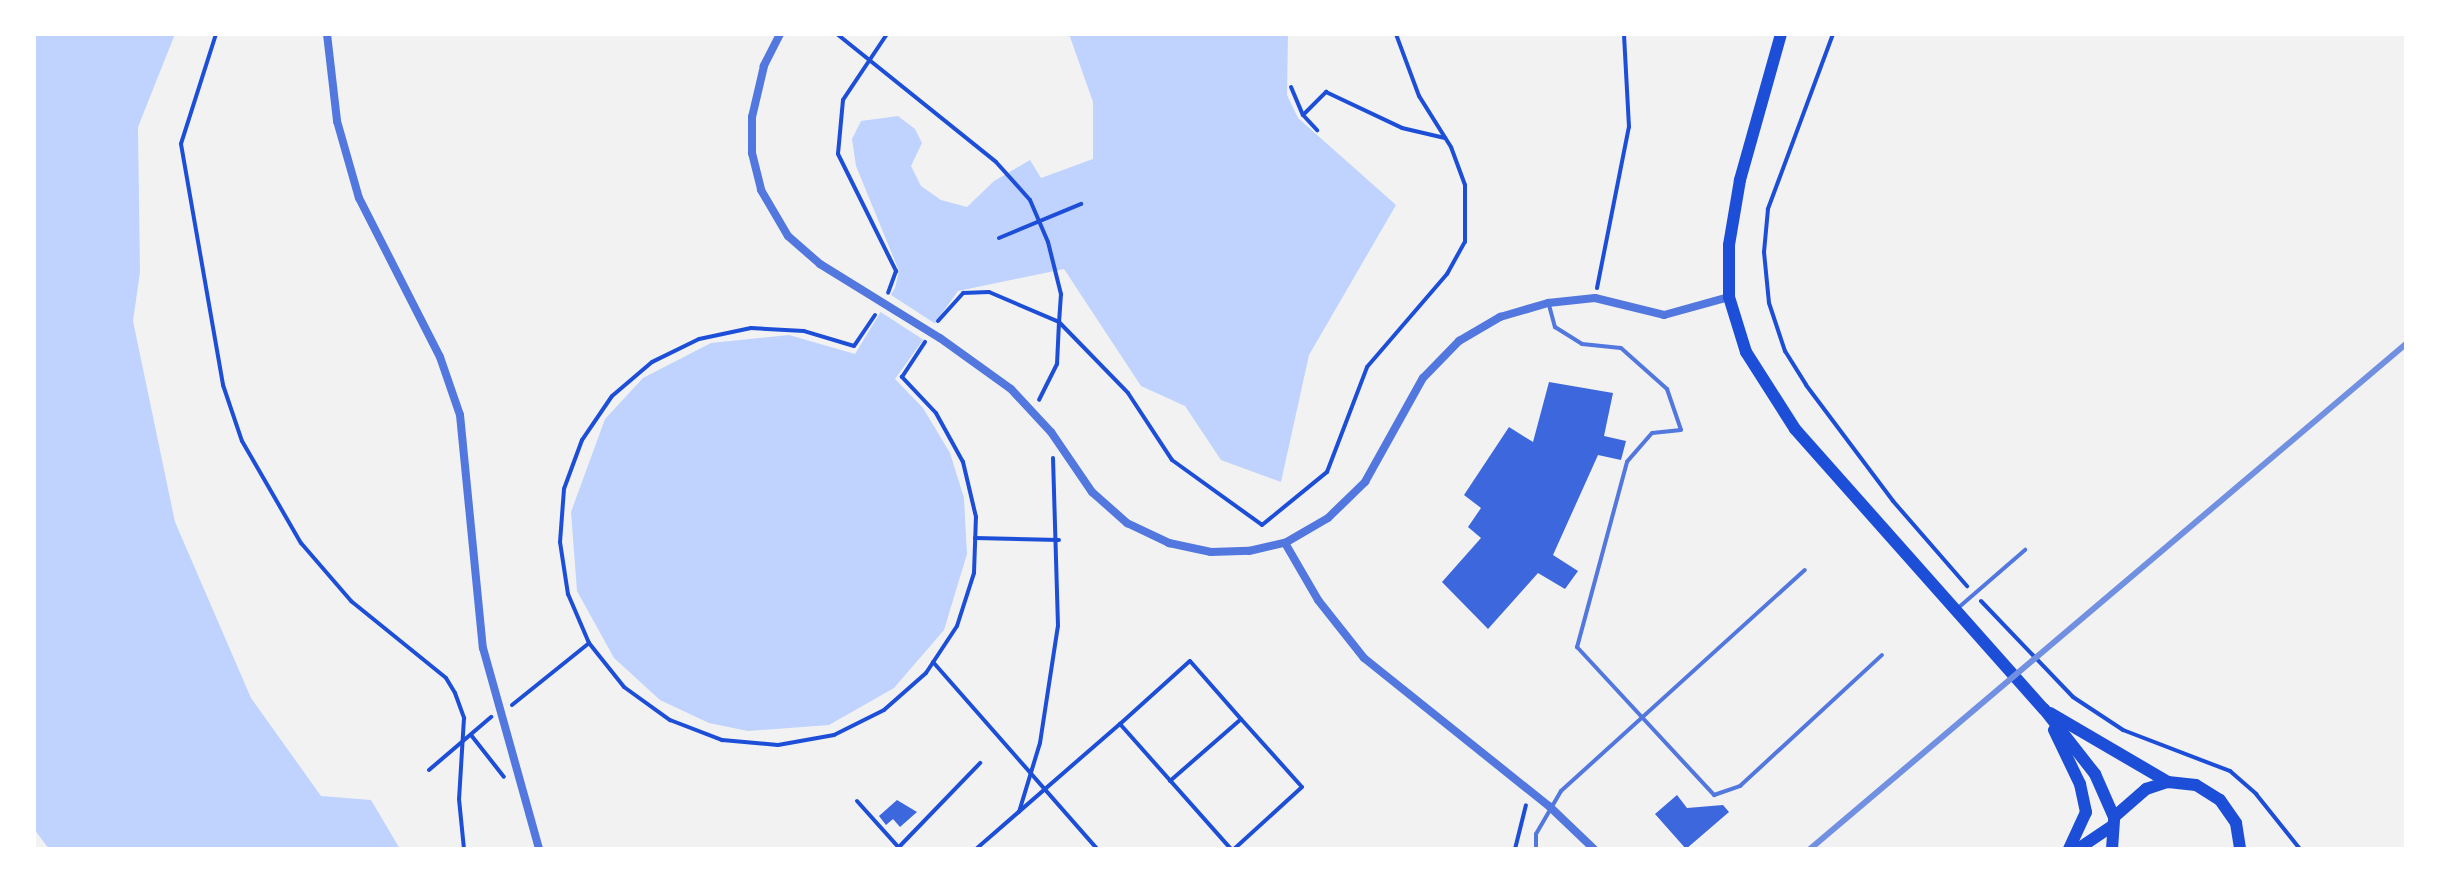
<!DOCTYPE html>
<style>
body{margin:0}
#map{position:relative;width:2440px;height:883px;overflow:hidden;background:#f2f2f2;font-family:Ubuntu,sans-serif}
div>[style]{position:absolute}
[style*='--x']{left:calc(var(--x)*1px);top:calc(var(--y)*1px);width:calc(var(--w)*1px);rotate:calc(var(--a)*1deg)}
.water>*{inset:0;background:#bfd3fe}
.pier>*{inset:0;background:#f2f2f2;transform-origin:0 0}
.building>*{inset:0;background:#3d67dc}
.path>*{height:4px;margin:-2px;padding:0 2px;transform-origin:2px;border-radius:2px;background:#1d4ed8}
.service>*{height:4px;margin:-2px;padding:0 2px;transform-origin:2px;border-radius:2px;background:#5277de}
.minor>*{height:8px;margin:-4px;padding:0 4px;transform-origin:4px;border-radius:4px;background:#5277de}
.secondary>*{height:12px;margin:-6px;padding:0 6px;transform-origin:6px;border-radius:6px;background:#1d4ed8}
.rail>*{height:6px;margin:-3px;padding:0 3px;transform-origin:3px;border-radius:3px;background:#7290e2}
span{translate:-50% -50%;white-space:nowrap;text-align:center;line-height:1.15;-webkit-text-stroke:6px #fff;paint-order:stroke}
.frame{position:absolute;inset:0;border:36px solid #fff;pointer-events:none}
</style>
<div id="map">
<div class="water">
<div style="clip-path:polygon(34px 34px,175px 34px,138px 127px,140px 272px,133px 321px,175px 522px,251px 698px,321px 796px,371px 800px,400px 849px,49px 849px,34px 829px)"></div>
<div style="clip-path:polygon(1069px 34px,1288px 34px,1287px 95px,1298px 118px,1396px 205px,1309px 355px,1281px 482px,1221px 460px,1185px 406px,1141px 386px,1064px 269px,958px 291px,895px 379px,923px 408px,950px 453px,964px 498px,967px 554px,944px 630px,894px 688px,829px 725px,748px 731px,709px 723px,660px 700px,614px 658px,577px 591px,571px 512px,605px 419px,643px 378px,711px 343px,789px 335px,855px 354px,895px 288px,899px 271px,856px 166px,852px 139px,861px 121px,898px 116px,915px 129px,922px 143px,911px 166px,921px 186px,941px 200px,967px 207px,994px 181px,1030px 160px,1041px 178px,1093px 159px,1093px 102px)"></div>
</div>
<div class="pier">
<div style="left:888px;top:293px;width:57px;height:20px;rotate:33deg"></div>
</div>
<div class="building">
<div style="clip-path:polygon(1549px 382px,1613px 393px,1604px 436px,1626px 441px,1621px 460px,1598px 455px,1553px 555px,1578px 571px,1565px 589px,1538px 573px,1488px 629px,1442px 582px,1481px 538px,1468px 527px,1481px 508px,1464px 495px,1509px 427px,1533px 442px)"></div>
<div style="clip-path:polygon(1677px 795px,1687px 808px,1723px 805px,1729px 812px,1686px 849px,1655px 814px)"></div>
<div style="clip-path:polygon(897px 800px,917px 812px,900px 827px,893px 819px,886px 825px,879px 816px)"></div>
</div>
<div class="path">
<div style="--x:216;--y:34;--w:115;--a:107.7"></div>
<div style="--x:181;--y:144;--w:245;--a:80.1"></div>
<div style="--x:223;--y:385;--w:59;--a:71.3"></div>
<div style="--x:242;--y:441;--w:118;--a:60"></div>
<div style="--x:301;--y:543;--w:77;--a:49.2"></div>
<div style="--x:351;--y:601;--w:122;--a:39"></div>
<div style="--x:446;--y:678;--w:17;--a:59"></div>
<div style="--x:455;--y:693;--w:27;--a:70"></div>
<div style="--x:464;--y:718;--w:81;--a:93.5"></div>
<div style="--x:459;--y:799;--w:50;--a:84.3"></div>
<div style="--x:837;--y:34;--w:204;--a:38.8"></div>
<div style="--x:996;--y:162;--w:51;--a:48.2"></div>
<div style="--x:1030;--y:200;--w:46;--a:66.8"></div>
<div style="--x:1048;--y:242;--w:54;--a:76"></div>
<div style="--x:1061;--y:294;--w:28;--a:94"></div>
<div style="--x:1059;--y:322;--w:99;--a:45.8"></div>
<div style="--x:1128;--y:393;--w:80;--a:56.7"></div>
<div style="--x:1172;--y:460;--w:111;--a:35.8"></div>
<div style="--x:1262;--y:525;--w:84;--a:-39.2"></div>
<div style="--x:1327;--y:472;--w:112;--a:-69.1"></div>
<div style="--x:1367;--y:367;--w:123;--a:-49.3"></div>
<div style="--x:1447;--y:274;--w:37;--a:-61"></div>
<div style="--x:1465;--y:242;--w:57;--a:-90"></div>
<div style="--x:1465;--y:185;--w:40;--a:-110.2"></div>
<div style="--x:1451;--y:147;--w:60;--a:-122.1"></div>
<div style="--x:1419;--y:96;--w:66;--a:-110.4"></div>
<div style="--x:887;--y:34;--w:79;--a:123.7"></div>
<div style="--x:843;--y:100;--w:54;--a:95.3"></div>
<div style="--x:838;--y:154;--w:131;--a:63.6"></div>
<div style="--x:896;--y:271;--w:23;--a:110"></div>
<div style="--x:1833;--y:34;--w:187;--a:110.4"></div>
<div style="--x:1768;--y:209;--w:43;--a:95.3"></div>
<div style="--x:1764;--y:252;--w:51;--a:84.4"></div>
<div style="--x:1769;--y:303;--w:51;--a:71.6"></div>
<div style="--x:1785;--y:351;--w:40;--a:58"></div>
<div style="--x:1806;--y:385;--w:145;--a:53.1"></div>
<div style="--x:1893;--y:501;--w:113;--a:49"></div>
<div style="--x:1291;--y:87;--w:30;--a:67"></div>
<div style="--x:1303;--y:115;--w:21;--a:47"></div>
<div style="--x:1303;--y:115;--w:33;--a:-45"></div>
<div style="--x:1326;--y:92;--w:84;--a:25.3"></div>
<div style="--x:1402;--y:128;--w:44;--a:13.1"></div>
<div style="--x:999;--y:238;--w:89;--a:-22.5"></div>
<div style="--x:1597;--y:288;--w:164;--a:-78.8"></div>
<div style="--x:1629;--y:127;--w:93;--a:-93.1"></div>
<div style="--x:875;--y:315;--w:37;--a:124"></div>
<div style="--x:854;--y:346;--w:52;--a:-163.3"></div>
<div style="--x:804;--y:331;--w:53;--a:-176.8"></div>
<div style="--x:751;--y:328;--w:53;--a:168.1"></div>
<div style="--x:699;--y:339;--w:52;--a:153.9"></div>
<div style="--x:652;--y:362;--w:52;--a:139.6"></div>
<div style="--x:612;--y:396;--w:53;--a:124.3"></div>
<div style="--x:582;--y:440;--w:52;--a:110.2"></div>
<div style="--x:564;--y:489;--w:53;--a:94.3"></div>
<div style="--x:560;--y:542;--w:53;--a:81.3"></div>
<div style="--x:568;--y:594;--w:53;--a:66.8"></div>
<div style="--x:589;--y:643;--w:56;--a:51.5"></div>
<div style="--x:624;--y:687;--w:57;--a:35.7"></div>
<div style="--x:670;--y:720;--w:56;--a:21"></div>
<div style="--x:722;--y:740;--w:56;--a:5.1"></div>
<div style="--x:778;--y:745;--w:57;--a:-10.1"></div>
<div style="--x:834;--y:735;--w:56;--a:-26.6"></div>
<div style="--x:884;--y:710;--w:56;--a:-41.4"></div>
<div style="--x:926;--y:673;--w:56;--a:-56.6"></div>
<div style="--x:957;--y:626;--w:56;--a:-72.2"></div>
<div style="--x:974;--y:573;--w:56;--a:-88"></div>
<div style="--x:976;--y:517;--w:57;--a:-103.3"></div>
<div style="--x:963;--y:462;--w:56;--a:-118.9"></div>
<div style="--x:936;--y:413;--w:50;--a:-133.4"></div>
<div style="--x:902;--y:377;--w:42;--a:-56.7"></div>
<div style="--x:938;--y:321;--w:38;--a:-48"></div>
<div style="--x:963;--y:293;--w:26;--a:-2"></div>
<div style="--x:989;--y:292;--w:76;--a:23.2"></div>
<div style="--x:1059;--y:322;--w:42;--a:92.7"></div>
<div style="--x:1057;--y:364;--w:40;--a:116.6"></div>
<div style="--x:975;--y:538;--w:84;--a:1.4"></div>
<div style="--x:1981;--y:601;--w:133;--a:46.2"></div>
<div style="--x:2073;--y:697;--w:60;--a:33.4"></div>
<div style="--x:2123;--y:730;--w:115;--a:21"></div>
<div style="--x:2230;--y:771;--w:35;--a:41"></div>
<div style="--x:2256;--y:794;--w:70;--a:51.3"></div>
<div style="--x:933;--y:662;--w:249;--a:48.7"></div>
<div style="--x:512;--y:705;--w:99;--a:-38.8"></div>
<div style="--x:1120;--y:724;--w:94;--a:-42"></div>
<div style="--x:1190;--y:661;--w:77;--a:48.7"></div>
<div style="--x:471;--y:735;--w:53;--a:51.8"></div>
<div style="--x:429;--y:770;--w:82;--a:-40.5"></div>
<div style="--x:1170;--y:781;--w:94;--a:-41.1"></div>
<div style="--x:1241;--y:719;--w:91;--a:48.1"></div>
<div style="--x:1302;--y:787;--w:92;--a:137.6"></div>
<div style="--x:857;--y:801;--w:64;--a:48.1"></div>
<div style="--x:1019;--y:812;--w:72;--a:-73.1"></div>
<div style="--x:1040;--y:743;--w:118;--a:-81.3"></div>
<div style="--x:1058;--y:626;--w:168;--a:-91.7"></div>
<div style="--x:899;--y:847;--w:117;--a:-46"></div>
<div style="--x:976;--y:849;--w:191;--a:-41"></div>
<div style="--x:1120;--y:724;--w:167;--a:48.4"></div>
<div style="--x:1515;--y:849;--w:45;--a:-76"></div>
</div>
<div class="service">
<div style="--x:1549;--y:305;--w:23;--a:75"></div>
<div style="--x:1555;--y:327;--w:32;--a:32"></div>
<div style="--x:1582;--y:344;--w:39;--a:6"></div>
<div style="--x:1621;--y:348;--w:62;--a:41.7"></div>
<div style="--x:1667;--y:389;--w:43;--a:71.1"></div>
<div style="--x:1681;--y:430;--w:29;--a:174"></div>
<div style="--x:1652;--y:433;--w:38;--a:131"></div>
<div style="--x:1627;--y:462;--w:192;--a:105.1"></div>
<div style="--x:1577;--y:647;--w:202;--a:47.2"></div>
<div style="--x:1714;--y:795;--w:28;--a:-19"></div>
<div style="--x:1740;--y:786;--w:193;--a:-42.7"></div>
<div style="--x:1958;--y:608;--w:89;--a:-40.9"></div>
<div style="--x:1536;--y:849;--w:15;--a:-90"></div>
<div style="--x:1536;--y:834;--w:50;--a:-59.8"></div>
<div style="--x:1561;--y:791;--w:329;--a:-42.2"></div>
</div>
<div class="minor">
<div style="--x:327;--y:34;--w:88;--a:83.4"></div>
<div style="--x:337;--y:121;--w:80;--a:74.1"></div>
<div style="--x:359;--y:198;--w:178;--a:63"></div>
<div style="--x:440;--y:357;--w:61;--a:71"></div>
<div style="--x:460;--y:415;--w:234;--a:84.4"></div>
<div style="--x:483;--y:648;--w:209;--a:74.4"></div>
<div style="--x:780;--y:34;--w:36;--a:117"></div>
<div style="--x:764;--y:66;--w:52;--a:103.2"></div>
<div style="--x:752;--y:117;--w:36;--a:90"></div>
<div style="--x:752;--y:153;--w:38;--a:76"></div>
<div style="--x:761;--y:190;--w:53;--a:59.6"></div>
<div style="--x:788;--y:236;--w:43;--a:41.2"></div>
<div style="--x:820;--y:264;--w:141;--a:31.7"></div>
<div style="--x:940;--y:338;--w:87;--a:35.7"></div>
<div style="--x:1011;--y:389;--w:59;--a:47.1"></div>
<div style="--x:1051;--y:432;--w:73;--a:55.7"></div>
<div style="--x:1092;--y:492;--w:47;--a:41.5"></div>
<div style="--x:1127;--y:523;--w:47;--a:25.5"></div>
<div style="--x:1169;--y:543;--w:43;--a:12.1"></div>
<div style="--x:1211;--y:552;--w:38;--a:-2"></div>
<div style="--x:1249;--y:551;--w:37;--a:-13"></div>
<div style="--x:1285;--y:543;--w:50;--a:-30.2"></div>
<div style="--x:1328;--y:518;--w:52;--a:-44.2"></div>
<div style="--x:1365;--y:482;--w:119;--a:-60.9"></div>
<div style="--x:1423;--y:378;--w:52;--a:-45.8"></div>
<div style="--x:1459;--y:341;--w:48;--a:-30.3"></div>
<div style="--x:1500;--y:317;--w:50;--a:-16.3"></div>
<div style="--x:1548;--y:303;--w:47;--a:-6.1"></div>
<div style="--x:1595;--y:298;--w:71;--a:13.8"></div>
<div style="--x:1664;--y:315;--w:67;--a:-15.5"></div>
<div style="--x:1285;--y:543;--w:66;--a:59.9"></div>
<div style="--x:1318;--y:600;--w:74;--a:51.6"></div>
<div style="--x:1364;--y:658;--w:237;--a:38.7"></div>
<div style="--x:1549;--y:806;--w:62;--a:43.7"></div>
</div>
<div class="secondary">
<div style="--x:1781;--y:34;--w:152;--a:105.7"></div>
<div style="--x:1740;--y:180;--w:66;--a:99.6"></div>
<div style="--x:1729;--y:245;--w:52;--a:90"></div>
<div style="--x:1729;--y:297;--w:58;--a:72.8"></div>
<div style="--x:1746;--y:352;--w:91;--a:57.5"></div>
<div style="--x:1795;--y:429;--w:375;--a:48.4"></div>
<div style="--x:2044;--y:709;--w:83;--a:51.9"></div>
<div style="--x:2095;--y:774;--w:47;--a:66.2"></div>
<div style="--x:2050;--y:713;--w:137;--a:30.3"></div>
<div style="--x:2054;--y:730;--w:60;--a:64.3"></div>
<div style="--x:2080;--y:784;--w:29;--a:78"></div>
<div style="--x:2086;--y:812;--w:41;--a:114.7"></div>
<div style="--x:2078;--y:849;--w:40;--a:-34"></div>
<div style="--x:2112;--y:849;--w:32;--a:-86"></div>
<div style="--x:2114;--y:817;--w:43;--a:-41.2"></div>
<div style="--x:2146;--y:789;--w:23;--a:-18"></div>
<div style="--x:2168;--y:782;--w:28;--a:6"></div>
<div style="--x:2196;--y:785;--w:28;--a:32"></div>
<div style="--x:2220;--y:800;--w:28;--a:55"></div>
<div style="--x:2236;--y:823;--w:26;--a:81"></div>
</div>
<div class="rail">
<div style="--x:1810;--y:849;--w:781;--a:-40.28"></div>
</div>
<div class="frame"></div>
</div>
